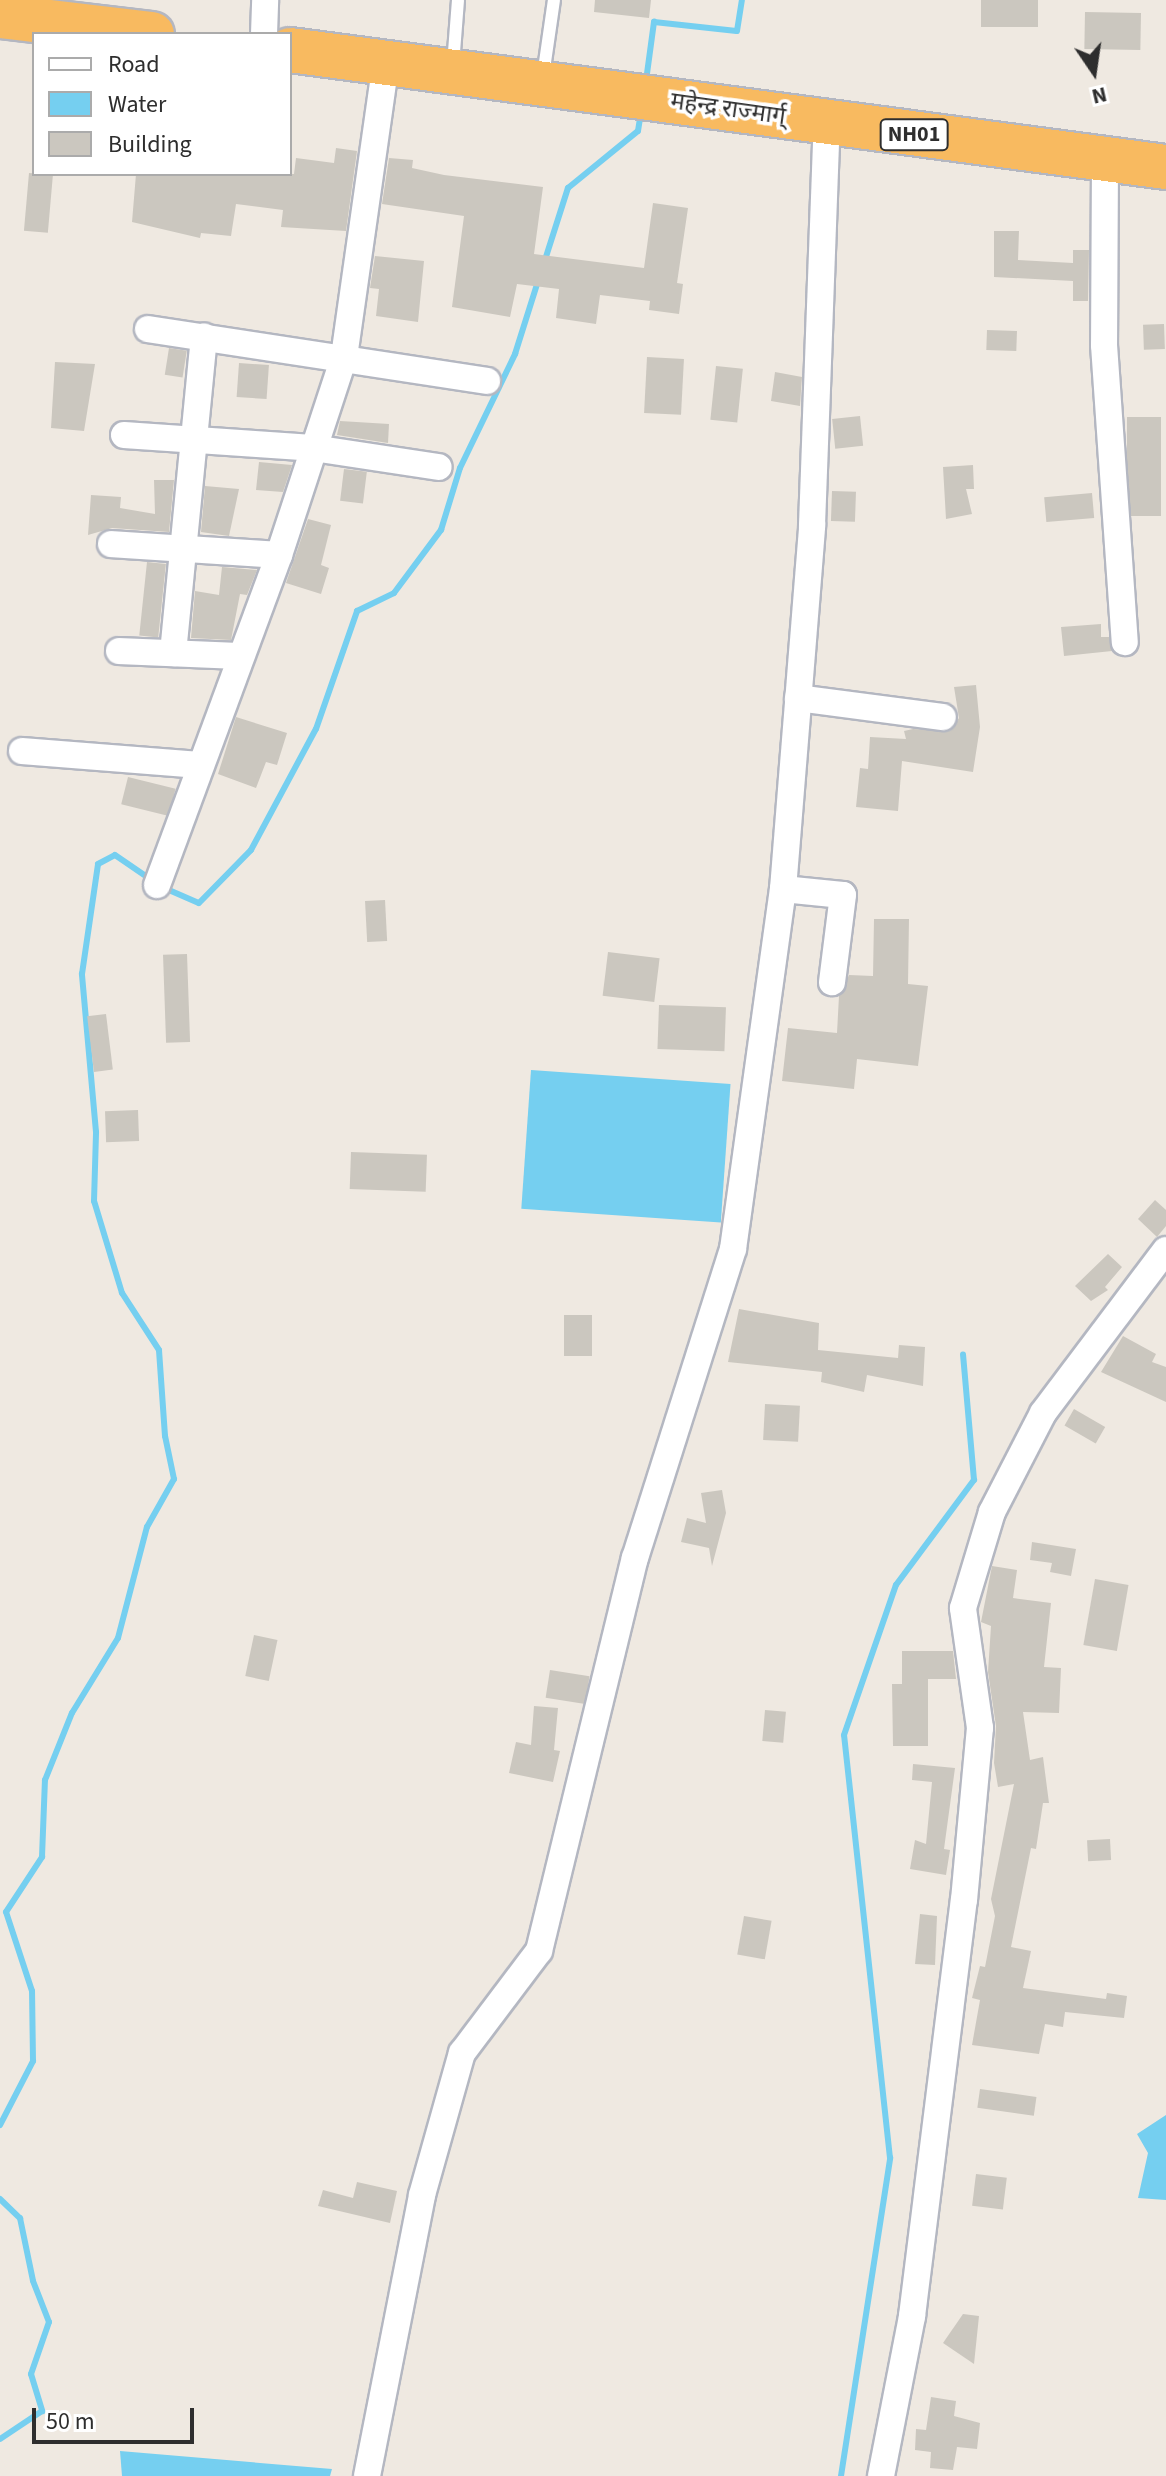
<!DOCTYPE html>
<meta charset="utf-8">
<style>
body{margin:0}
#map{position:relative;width:1166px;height:2476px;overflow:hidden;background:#efe9e1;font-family:"Source Sans 3","Noto Sans Devanagari",sans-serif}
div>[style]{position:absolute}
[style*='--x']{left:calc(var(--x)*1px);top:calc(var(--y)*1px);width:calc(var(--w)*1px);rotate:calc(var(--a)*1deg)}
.water>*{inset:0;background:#75cff0;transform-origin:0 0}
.stream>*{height:6px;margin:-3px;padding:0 3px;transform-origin:3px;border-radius:3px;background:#75cff0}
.building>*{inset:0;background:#cbc7bf;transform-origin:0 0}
.roads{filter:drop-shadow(2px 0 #b4b7c1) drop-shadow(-2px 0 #b4b7c1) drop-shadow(0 2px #b4b7c1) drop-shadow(0 -2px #b4b7c1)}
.service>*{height:12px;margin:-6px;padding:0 6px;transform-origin:6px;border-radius:6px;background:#fff}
.minor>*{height:26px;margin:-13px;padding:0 13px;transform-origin:13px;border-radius:13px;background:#fff}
.trunk>*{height:44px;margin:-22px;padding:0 22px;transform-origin:22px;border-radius:22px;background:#f8ba60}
span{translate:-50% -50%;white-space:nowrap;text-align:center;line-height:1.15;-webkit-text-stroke:7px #fff;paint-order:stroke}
.shield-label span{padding:2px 6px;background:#fff;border:2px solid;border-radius:6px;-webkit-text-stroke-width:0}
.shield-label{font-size:22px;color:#2e2e2e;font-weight:700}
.street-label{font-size:24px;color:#2e2e2e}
.legend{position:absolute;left:32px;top:32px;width:260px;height:144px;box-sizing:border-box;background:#fff;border:2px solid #ababab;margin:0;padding:10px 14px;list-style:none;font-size:24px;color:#2e2e2e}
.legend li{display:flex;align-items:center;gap:16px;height:40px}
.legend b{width:40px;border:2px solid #ababab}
.north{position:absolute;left:1054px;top:32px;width:80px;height:80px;-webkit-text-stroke:6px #fff;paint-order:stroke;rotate:167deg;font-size:22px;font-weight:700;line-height:32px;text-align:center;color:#2e2e2e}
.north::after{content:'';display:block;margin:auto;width:28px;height:36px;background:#2e2e2e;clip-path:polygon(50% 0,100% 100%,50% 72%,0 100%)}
.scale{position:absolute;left:32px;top:2408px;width:162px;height:36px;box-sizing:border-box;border:4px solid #2e2e2e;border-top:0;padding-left:10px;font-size:24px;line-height:28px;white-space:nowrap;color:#2e2e2e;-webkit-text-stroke:6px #fff;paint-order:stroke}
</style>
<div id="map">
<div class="water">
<div style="left:531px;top:1070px;width:200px;height:139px;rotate:4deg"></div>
<div style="clip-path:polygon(1166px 2115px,1166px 2200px,1138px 2198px,1148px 2153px,1137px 2134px)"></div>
<div style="clip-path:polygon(120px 2451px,332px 2469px,330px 2476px,122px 2476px)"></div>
</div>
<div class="stream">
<div style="--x:646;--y:81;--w:60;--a:-82.3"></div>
<div style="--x:654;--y:22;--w:83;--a:6.2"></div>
<div style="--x:737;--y:31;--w:31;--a:-81"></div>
<div style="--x:544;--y:263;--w:79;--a:-72.3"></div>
<div style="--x:568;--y:188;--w:90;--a:-39.2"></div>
<div style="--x:638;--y:131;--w:19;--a:-81"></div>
<div style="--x:162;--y:887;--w:40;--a:23.4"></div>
<div style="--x:199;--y:903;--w:74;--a:-45.5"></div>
<div style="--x:251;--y:850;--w:137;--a:-61.8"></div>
<div style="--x:316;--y:729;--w:125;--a:-70.8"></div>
<div style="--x:357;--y:611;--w:41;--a:-25.9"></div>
<div style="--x:394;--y:593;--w:79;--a:-53.3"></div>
<div style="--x:441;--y:530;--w:65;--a:-73"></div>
<div style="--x:460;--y:468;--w:127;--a:-64.2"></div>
<div style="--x:515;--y:354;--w:77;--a:-72.5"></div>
<div style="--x:0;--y:2125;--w:72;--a:-62.7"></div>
<div style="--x:33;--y:2061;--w:70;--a:-90.8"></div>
<div style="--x:32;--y:1991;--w:83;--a:-108.2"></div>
<div style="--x:6;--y:1912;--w:66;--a:-56.8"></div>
<div style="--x:42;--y:1857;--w:77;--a:-87.8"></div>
<div style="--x:45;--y:1780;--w:72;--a:-68.1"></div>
<div style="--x:72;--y:1713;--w:88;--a:-58.5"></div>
<div style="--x:118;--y:1638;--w:115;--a:-75.4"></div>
<div style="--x:147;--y:1527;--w:55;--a:-60.6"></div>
<div style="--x:174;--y:1479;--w:44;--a:-101.8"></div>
<div style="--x:165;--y:1436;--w:86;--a:-94"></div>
<div style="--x:159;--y:1350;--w:68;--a:-123"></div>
<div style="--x:122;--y:1293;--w:96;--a:-106.9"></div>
<div style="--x:94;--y:1201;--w:69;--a:-88.3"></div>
<div style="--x:96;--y:1132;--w:159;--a:-95.1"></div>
<div style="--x:82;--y:974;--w:111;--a:-81.7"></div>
<div style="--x:98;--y:864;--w:19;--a:-28"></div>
<div style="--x:115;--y:855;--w:46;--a:34.4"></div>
<div style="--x:0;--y:2199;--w:28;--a:44"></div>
<div style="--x:20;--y:2218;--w:64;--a:78.3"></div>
<div style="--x:33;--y:2281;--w:44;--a:68.7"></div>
<div style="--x:49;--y:2322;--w:55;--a:109.1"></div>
<div style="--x:31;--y:2374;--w:39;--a:73"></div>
<div style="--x:42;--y:2411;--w:50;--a:146.3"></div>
<div style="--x:841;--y:2476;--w:322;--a:-81.2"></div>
<div style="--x:890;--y:2158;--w:425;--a:-96.2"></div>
<div style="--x:844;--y:1735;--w:159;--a:-70.9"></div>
<div style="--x:896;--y:1585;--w:131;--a:-53.4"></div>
<div style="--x:974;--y:1480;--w:126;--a:-95"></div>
</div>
<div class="building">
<div style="clip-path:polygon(595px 0,651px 0,649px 18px,594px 12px)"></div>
<div style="left:981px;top:0;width:57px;height:27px"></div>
<div style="left:1085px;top:12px;width:56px;height:37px;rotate:1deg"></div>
<div style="clip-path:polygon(336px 148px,357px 151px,346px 231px,281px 227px,283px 210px,236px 204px,231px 236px,201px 233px,200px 238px,132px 222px,136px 174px,294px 174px,296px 158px,334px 163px)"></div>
<div style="clip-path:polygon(389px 158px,413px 160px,412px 168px,444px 175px,543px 187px,534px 254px,644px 268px,653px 203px,688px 208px,677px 283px,683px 284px,679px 314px,649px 310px,650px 301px,600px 295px,596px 324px,556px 318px,559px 289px,517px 284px,510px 317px,452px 307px,464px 216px,382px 204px)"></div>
<div style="left:29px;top:173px;width:24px;height:58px;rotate:5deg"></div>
<div style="clip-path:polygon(994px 231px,1019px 231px,1018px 260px,1073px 263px,1073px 250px,1089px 250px,1088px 301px,1073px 301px,1073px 281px,994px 277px)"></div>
<div style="clip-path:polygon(375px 256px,424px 261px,418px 322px,376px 316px,379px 289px,370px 288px)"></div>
<div style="left:1164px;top:324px;width:25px;height:21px;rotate:88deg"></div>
<div style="left:987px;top:330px;width:30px;height:20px;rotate:2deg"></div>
<div style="left:169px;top:348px;width:18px;height:27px;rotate:9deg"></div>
<div style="left:647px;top:357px;width:37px;height:56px;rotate:3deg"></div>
<div style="clip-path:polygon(55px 362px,95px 364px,84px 431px,51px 428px)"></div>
<div style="left:239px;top:363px;width:30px;height:34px;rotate:4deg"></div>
<div style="left:716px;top:366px;width:27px;height:54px;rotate:6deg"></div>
<div style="clip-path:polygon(775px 372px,802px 377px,800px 406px,771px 401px)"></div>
<div style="left:860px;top:416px;width:30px;height:28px;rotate:84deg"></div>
<div style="left:1127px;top:417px;width:34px;height:99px"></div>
<div style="clip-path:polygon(340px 421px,389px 424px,388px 443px,337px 435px)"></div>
<div style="clip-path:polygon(259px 462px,292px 465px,283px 492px,256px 490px)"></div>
<div style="clip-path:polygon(973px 465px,974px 489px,966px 489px,972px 514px,946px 519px,943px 467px)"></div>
<div style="left:344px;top:469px;width:23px;height:32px;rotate:7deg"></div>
<div style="clip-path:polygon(154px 480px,174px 480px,169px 532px,112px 528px,88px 535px,91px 495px,121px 497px,120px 508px,155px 514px)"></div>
<div style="clip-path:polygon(205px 486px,239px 489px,229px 536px,201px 532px)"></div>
<div style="left:832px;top:491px;width:24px;height:30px;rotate:2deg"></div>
<div style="left:1092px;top:493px;width:25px;height:48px;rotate:85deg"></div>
<div style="clip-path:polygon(308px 519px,331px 525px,321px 565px,329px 568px,321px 594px,286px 583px)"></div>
<div style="left:147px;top:562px;width:19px;height:74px;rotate:6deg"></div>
<div style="clip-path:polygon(222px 567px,257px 570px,247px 595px,240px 594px,231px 640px,191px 638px,195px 591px,219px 595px)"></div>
<div style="clip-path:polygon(1101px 624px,1101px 637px,1109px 637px,1112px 651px,1064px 656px,1061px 627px)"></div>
<div style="clip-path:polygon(976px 685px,980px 727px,973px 772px,902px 761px,898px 811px,856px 807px,860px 768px,868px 769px,870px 737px,906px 739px,904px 731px,913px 729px,950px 731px,959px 718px,954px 687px)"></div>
<div style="clip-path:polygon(236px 717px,287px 733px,277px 765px,266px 762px,256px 788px,218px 774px)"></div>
<div style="left:128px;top:777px;width:49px;height:28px;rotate:14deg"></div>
<div style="left:385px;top:900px;width:41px;height:20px;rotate:87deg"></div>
<div style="clip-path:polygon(874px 919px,909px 919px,908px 984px,928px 986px,918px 1066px,857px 1059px,854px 1089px,782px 1081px,788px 1028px,837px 1033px,839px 996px,849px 975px,873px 976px)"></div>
<div style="left:608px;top:952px;width:52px;height:44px;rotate:7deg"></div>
<div style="left:187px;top:954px;width:88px;height:24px;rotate:88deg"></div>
<div style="left:659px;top:1005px;width:67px;height:44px;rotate:2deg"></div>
<div style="left:106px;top:1014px;width:56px;height:19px;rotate:83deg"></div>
<div style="left:138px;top:1110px;width:31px;height:33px;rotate:88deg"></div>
<div style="left:351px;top:1152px;width:76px;height:37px;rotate:2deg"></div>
<div style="clip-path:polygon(1155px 1200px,1166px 1210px,1166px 1226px,1157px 1237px,1138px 1219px)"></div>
<div style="clip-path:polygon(1108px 1254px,1122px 1267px,1105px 1287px,1108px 1290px,1091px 1301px,1075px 1286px)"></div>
<div style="clip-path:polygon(739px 1309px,819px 1323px,818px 1350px,898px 1358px,899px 1345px,925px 1347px,923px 1386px,867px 1375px,864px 1392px,821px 1382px,822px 1372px,728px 1362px)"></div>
<div style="left:564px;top:1315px;width:28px;height:41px"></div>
<div style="clip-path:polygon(1123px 1336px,1156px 1354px,1152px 1362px,1166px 1367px,1166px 1402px,1101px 1372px)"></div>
<div style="left:765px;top:1404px;width:35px;height:36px;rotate:3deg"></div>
<div style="left:1074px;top:1409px;width:36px;height:19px;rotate:30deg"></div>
<div style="clip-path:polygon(722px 1490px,726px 1513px,712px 1566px,709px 1548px,681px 1542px,687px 1518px,706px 1523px,701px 1493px)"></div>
<div style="clip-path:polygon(1032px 1542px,1076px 1549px,1071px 1576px,1050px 1572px,1052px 1563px,1030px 1560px)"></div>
<div style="clip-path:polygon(992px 1566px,1017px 1570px,1013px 1598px,1051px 1603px,1044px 1667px,1061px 1668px,1059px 1713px,1023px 1712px,1030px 1760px,1043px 1757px,1049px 1803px,1043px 1803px,1036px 1849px,1031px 1848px,1011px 1947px,1031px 1951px,1023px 1988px,1106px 1999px,1107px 1993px,1127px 1996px,1124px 2018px,1065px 2012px,1063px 2027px,1045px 2024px,1039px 2054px,972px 2045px,980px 2000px,972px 1998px,980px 1966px,985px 1967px,995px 1916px,991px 1899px,1014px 1784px,998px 1787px,994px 1763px,996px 1726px,988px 1672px,991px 1626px,981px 1622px)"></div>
<div style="left:1095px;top:1579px;width:34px;height:67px;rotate:10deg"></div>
<div style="left:254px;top:1635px;width:24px;height:42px;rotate:12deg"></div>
<div style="clip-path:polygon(902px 1651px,953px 1651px,956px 1679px,928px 1679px,928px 1746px,893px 1746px,892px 1684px,902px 1684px)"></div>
<div style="left:550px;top:1670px;width:40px;height:28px;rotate:9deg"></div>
<div style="clip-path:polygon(534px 1706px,558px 1708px,554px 1750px,560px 1751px,553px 1782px,509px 1773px,516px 1742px,531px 1745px)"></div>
<div style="left:765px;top:1710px;width:21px;height:31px;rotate:5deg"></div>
<div style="clip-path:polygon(913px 1764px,955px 1768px,944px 1849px,950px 1850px,946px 1875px,910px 1869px,915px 1840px,926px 1844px,932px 1782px,912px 1780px)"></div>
<div style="left:1110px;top:1839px;width:21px;height:23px;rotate:87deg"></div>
<div style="clip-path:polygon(920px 1914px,937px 1916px,935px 1965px,915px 1964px)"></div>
<div style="left:744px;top:1916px;width:28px;height:39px;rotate:10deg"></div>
<div style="left:980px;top:2089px;width:57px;height:19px;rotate:8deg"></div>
<div style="left:976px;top:2174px;width:31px;height:32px;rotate:7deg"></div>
<div style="clip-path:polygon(357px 2182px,397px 2191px,390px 2223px,318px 2206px,323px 2190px,353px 2198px)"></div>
<div style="clip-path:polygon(963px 2314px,979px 2316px,974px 2364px,943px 2343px)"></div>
<div style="clip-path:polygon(931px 2397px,956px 2401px,954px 2416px,980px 2423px,977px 2449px,957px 2447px,953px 2470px,930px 2468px,931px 2452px,915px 2450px,916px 2429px,926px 2430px)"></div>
</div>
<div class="roads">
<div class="service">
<div style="--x:453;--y:65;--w:65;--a:-85.6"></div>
<div style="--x:543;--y:76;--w:77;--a:-81.8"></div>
</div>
<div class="minor">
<div style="--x:264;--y:34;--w:34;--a:-88"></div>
<div style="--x:1105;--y:160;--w:185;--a:90.3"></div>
<div style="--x:1104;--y:345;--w:298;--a:86"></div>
<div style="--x:148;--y:329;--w:343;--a:8.7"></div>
<div style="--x:124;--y:435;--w:189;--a:3.9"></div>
<div style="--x:313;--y:448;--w:127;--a:8.6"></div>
<div style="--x:111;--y:544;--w:168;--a:3.7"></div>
<div style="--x:119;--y:651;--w:119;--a:2.4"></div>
<div style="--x:173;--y:653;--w:318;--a:-84.4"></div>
<div style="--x:798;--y:698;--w:146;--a:7.5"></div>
<div style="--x:22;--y:751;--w:178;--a:4.5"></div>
<div style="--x:157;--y:885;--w:352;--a:-69.7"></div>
<div style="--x:279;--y:555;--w:208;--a:-71.8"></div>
<div style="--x:344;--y:357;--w:298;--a:-81.9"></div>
<div style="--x:783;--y:889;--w:60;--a:5.7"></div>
<div style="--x:843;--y:895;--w:88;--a:97.2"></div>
<div style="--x:367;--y:2476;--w:286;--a:-78.9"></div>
<div style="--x:422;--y:2195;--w:148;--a:-74.3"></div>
<div style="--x:462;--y:2053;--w:128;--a:-53"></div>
<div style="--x:539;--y:1951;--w:405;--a:-76.3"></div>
<div style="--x:635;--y:1558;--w:324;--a:-72.4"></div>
<div style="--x:733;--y:1249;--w:363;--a:-82.1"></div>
<div style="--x:783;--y:889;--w:365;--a:-85.4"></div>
<div style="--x:812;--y:525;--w:402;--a:-87.9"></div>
<div style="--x:881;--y:2476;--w:163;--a:-79"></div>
<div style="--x:912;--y:2316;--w:419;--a:-82.9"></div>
<div style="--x:964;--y:1900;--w:173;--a:-84.7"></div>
<div style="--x:980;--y:1728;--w:121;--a:-98.1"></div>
<div style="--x:963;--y:1608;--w:100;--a:-73.2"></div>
<div style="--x:992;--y:1512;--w:111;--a:-62.7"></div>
<div style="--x:1043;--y:1413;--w:204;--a:-53"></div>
</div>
<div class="trunk">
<div style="--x:0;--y:16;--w:153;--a:6.8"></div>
<div style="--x:290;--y:50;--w:884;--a:7.61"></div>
</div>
</div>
<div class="shield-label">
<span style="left:914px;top:135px">NH01</span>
</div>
<div class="street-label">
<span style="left:728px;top:109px;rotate:8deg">महेन्द्र राज्मार्ग्</span>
</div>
<ul class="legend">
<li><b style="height:10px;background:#fff"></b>Road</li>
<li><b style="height:22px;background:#75cff0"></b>Water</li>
<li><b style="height:22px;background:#cbc7bf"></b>Building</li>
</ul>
<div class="north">N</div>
<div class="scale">50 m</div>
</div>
